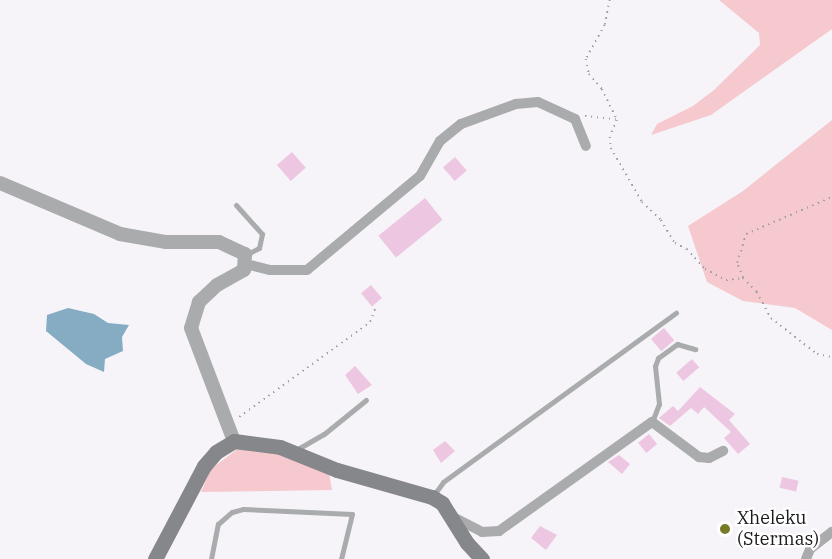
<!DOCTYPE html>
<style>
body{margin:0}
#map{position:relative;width:832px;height:559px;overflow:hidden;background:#f6f4f9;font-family:"IBM Plex Serif",serif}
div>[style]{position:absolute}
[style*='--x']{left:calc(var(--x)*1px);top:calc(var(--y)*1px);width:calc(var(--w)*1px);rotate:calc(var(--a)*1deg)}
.green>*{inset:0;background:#f5c9ce}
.water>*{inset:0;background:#85acc3}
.building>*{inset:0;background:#edc7e1;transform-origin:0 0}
.path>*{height:1.5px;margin-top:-0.75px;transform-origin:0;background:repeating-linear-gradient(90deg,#a2a0a4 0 1.5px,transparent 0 6px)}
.service>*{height:5px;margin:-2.5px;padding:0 2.5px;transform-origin:2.5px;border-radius:2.5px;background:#aaabad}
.minor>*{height:10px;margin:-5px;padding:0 5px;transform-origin:5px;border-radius:5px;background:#aaabad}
.tertiary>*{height:14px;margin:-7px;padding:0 7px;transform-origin:7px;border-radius:7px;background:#aaabad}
.secondary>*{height:15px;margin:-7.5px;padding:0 7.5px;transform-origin:7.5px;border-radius:7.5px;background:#86878a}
.dots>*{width:16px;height:16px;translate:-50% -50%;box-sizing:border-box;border:3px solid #fff;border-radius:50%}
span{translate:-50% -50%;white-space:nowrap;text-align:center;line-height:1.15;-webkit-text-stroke:4.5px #fff;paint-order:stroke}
.poi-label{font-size:18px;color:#1b1a1c}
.left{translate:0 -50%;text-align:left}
</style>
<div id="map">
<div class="green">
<div style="clip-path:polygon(719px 0,832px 0,832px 29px,711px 115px,651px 135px,657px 124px,693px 106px,714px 90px,760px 45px,759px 33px)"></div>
<div style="clip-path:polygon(832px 120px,832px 330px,795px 308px,743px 301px,707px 282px,688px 226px,743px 191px)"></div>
<div style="clip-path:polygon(239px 448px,260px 448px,329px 473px,332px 490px,201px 492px,211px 469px)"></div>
</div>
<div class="water">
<div style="clip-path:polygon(68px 308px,94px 314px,108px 323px,129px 325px,122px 337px,123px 351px,105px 359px,104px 372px,86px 364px,46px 331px,47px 315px)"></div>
</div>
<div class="building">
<div style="left:292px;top:152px;width:21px;height:20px;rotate:49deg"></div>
<div style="left:455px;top:157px;width:18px;height:16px;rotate:49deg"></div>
<div style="left:425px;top:198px;width:28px;height:60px;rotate:51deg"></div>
<div style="left:371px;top:285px;width:17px;height:13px;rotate:50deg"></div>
<div style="left:664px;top:328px;width:16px;height:17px;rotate:50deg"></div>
<div style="left:692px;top:359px;width:11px;height:21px;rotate:49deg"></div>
<div style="clip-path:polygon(355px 366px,372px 385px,358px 394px,345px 375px)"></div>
<div style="clip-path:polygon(700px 387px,735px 414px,729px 420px,750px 444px,738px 454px,724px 438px,731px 432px,704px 407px,698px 414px,691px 408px,670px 426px,659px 418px,673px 406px,678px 411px)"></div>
<div style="left:649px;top:434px;width:13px;height:14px;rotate:51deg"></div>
<div style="clip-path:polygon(445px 441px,455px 451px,441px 463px,433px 450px)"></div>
<div style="clip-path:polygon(619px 455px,630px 464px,622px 474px,608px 462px)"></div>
<div style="left:782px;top:477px;width:17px;height:11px;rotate:13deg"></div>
<div style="clip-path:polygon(540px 526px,557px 535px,546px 550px,531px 538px)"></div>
</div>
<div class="path">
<div style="--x:610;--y:0;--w:25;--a:101"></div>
<div style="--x:605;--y:25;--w:39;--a:119"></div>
<div style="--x:586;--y:59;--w:15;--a:79"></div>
<div style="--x:589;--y:74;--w:20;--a:49"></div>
<div style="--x:602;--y:89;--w:34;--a:64"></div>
<div style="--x:617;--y:120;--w:18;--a:112"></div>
<div style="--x:610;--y:137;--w:11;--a:85"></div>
<div style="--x:611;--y:148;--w:62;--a:60.1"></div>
<div style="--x:642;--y:202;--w:26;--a:43"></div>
<div style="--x:661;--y:220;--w:27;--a:59"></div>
<div style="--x:675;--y:243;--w:13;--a:27"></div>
<div style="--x:687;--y:249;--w:27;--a:48"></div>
<div style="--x:705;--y:269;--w:24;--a:28"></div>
<div style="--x:726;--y:280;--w:17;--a:-7"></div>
<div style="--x:743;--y:278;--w:20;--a:45"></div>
<div style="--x:757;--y:292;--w:30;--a:62"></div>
<div style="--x:771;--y:318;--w:58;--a:38"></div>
<div style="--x:817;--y:354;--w:15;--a:11"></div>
<div style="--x:585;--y:116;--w:31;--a:6"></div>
<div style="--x:743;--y:278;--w:16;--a:-112"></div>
<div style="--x:737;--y:263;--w:30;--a:-73"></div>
<div style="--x:746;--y:234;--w:94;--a:-23.3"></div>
<div style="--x:239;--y:417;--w:162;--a:-35.9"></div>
<div style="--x:370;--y:322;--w:15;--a:-70"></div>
</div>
<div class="service">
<div style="--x:236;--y:205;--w:39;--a:48"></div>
<div style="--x:262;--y:234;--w:14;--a:102"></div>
<div style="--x:259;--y:248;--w:13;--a:153"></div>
<div style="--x:652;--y:422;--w:19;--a:-69"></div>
<div style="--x:659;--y:404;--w:38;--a:-96"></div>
<div style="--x:655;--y:366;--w:9;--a:-69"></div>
<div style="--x:658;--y:358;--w:24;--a:-36"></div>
<div style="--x:677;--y:344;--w:19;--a:16"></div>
<div style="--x:296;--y:450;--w:32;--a:-30"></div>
<div style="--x:324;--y:434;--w:54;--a:-39"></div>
<div style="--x:433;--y:496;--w:17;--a:-54"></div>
<div style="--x:443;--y:482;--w:288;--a:-36"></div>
<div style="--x:211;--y:559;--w:36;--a:-79"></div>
<div style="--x:218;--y:524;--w:18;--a:-41"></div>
<div style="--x:232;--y:512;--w:11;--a:-15"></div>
<div style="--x:243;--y:509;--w:109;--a:2.6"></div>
<div style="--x:352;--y:514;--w:46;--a:103.7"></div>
</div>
<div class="minor">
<div style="--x:246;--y:264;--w:25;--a:14"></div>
<div style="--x:270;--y:270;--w:37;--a:0"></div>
<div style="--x:307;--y:270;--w:147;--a:-39.8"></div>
<div style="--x:420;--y:176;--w:40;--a:-60.3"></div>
<div style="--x:440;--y:141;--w:27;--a:-39"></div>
<div style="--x:461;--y:124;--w:59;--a:-20"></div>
<div style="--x:516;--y:104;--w:22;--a:-5"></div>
<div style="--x:538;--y:102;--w:41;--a:24.7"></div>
<div style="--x:575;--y:119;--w:29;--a:68"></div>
<div style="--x:451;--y:516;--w:35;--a:27"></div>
<div style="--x:482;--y:532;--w:17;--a:-3"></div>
<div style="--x:499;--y:531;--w:188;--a:-35.5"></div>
<div style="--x:652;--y:422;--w:59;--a:36.7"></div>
<div style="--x:699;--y:457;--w:10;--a:6"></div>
<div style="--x:709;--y:458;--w:16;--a:-27"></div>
<div style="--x:806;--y:559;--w:11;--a:-68"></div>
<div style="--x:810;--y:549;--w:28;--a:-38"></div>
</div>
<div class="tertiary">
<div style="--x:0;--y:183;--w:130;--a:23"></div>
<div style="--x:120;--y:234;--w:47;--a:9.9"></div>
<div style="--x:166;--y:242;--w:53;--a:0"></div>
<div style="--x:219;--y:242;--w:29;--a:25"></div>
<div style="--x:245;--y:254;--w:16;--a:94"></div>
<div style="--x:244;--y:270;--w:31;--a:151"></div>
<div style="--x:217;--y:285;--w:25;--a:137"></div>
<div style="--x:199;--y:302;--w:27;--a:107"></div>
<div style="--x:191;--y:328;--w:121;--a:69.2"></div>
</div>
<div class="secondary">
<div style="--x:155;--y:559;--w:105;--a:-62.2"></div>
<div style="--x:204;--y:466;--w:18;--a:-49"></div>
<div style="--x:216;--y:452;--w:21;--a:-31"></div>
<div style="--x:234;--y:441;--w:46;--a:7.4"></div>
<div style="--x:280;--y:447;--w:61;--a:22"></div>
<div style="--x:337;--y:470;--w:99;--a:15.9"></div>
<div style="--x:432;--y:497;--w:12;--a:31"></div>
<div style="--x:442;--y:503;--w:47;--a:58"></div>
<div style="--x:467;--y:543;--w:22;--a:47"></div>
</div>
<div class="dots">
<div style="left:725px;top:529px;background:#757b25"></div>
</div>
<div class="poi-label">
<span class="left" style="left:737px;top:529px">Xheleku<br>(Stermas)</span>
</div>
</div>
